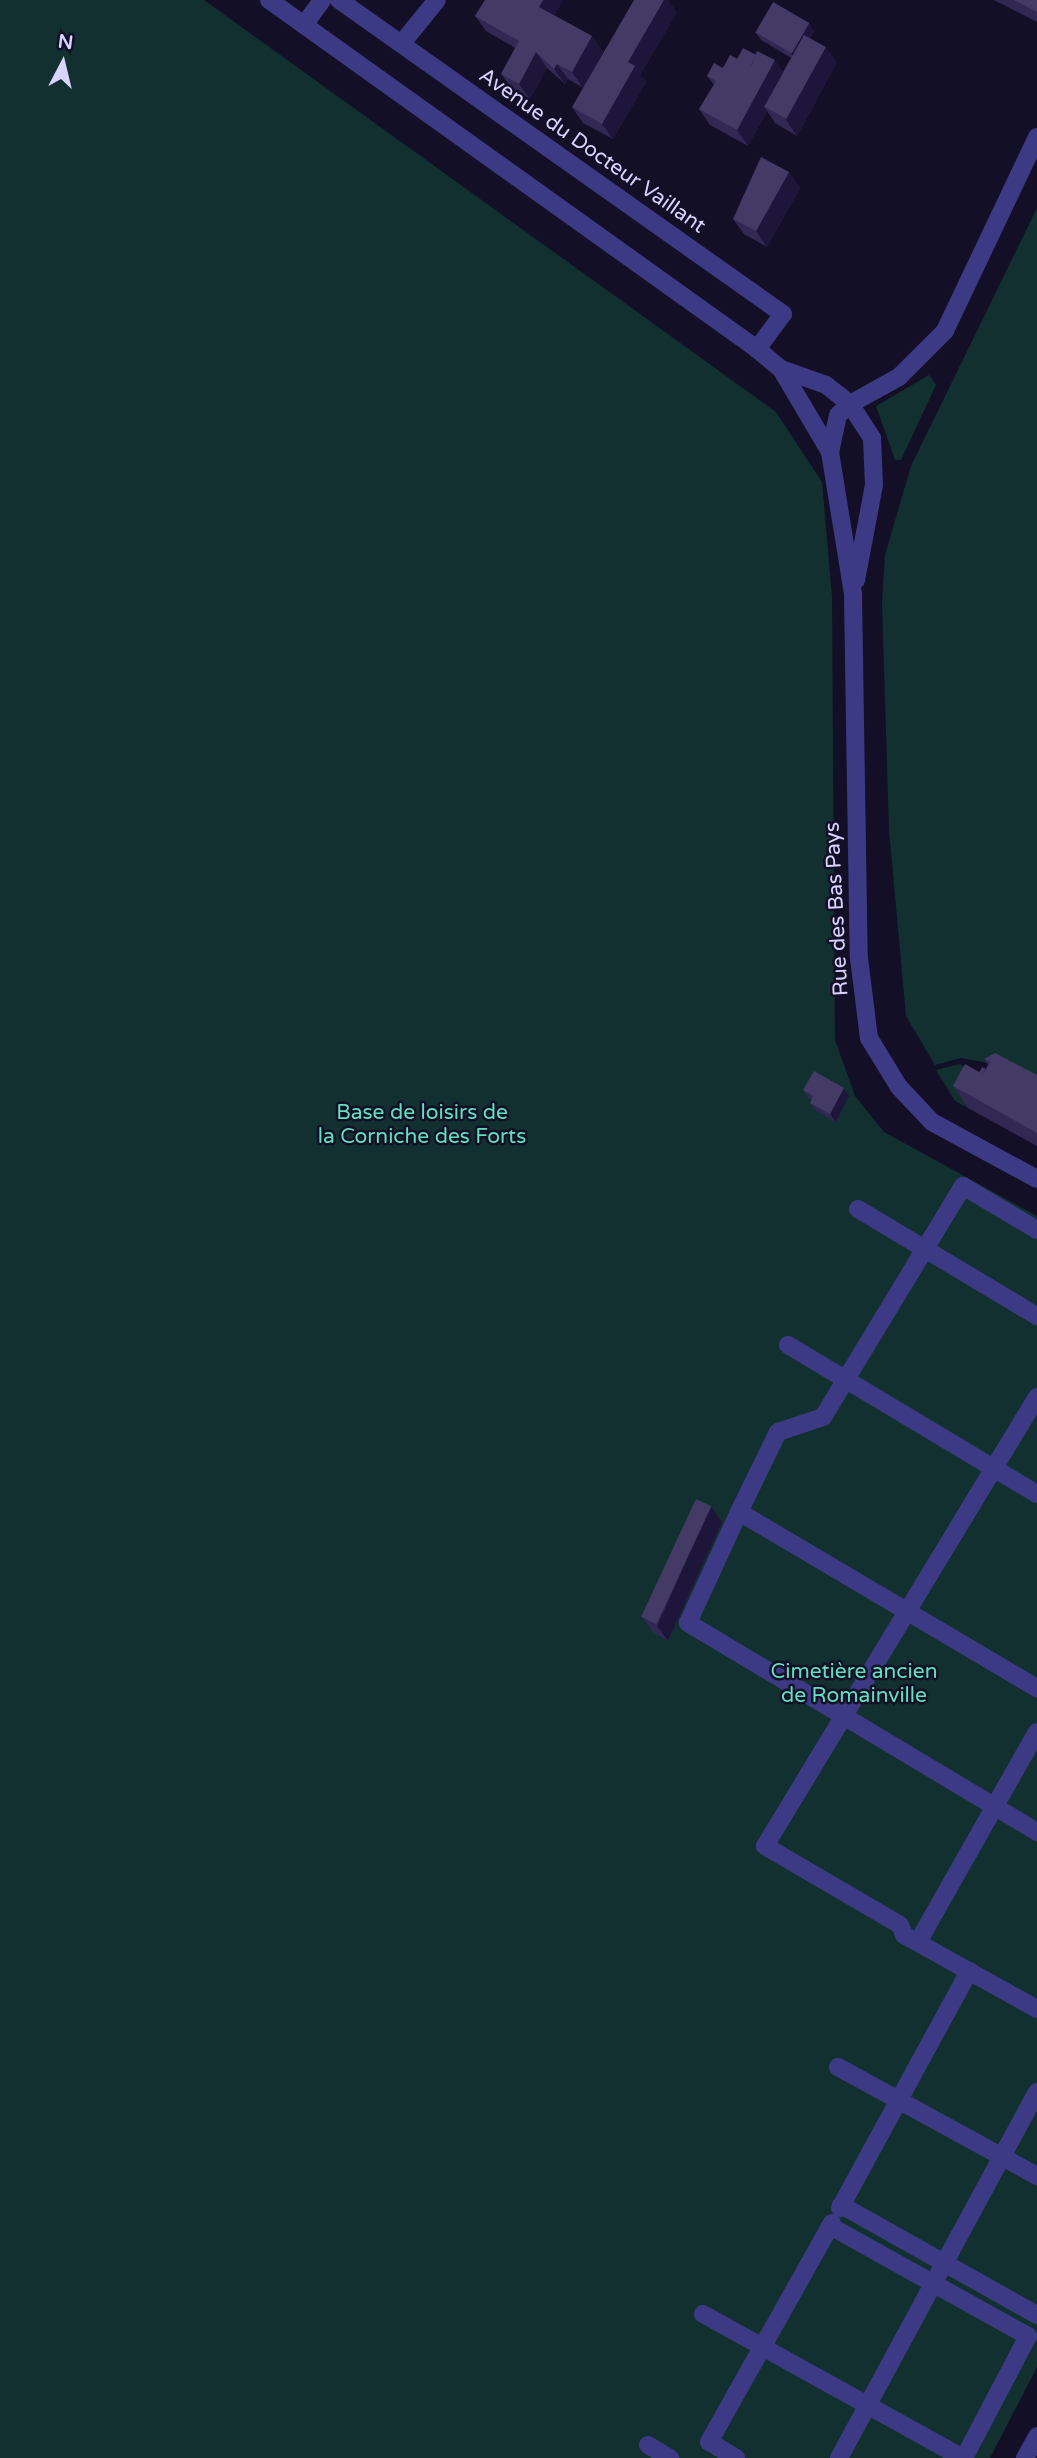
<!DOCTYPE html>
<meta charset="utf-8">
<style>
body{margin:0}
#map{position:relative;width:1037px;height:2458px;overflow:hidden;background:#130f26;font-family:"Varela Round",sans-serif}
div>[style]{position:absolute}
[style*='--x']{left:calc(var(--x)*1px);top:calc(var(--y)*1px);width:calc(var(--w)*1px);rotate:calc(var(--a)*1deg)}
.green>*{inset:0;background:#12302f}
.service>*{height:18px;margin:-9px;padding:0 9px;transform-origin:9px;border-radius:9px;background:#3d3a85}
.minor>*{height:18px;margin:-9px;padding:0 9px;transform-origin:9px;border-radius:9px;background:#3d3a85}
.wall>*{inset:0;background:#312854}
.shaded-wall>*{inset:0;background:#1d163a}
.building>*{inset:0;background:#433a66;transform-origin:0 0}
span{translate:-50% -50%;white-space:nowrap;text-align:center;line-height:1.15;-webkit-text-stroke:5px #130f26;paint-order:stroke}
.street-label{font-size:21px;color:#d9d4ff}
.park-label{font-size:21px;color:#5fe0c0}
.north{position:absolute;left:28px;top:28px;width:70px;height:70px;-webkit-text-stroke:5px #130f26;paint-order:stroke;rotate:7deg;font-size:19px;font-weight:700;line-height:28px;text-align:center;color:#d9d4ff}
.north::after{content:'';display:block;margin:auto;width:24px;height:32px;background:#d9d4ff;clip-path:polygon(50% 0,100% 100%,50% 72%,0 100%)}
</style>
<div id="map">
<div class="green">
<div style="clip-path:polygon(0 0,204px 0,776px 412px,822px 482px,832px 596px,835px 1040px,855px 1096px,884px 1132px,1037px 1216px,1037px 2367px,990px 2458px,0 2458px)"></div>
<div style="clip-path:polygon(1037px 208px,1037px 1081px,999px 1065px,961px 1058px,935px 1065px,906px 1016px,889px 830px,882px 603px,885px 555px,911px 466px)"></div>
<div style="clip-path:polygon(929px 375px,936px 385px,901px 460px,895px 460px,876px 406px)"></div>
<div style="clip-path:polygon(960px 1064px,984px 1081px,968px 1108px,955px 1101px,936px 1070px)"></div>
</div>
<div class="service">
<div style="--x:858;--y:1209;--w:209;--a:30.9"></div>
<div style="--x:1037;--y:1230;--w:86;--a:-149.3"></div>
<div style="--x:963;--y:1186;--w:270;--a:121.2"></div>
<div style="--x:823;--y:1417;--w:47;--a:161.6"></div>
<div style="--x:778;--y:1432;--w:89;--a:116"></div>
<div style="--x:739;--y:1512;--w:346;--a:30.6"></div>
<div style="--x:788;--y:1345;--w:290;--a:30.9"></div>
<div style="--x:1037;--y:1397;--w:525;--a:121.21"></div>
<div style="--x:765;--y:1846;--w:156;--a:30.3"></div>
<div style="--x:900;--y:1925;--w:11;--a:68"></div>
<div style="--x:904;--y:1935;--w:152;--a:29.1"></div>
<div style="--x:739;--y:1512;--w:122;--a:114.7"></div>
<div style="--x:688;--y:1623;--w:407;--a:30.9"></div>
<div style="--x:918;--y:1942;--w:241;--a:-60.5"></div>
<div style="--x:838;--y:2067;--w:227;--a:28.7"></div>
<div style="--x:841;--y:2205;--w:225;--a:29.3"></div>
<div style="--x:840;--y:2208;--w:270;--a:-61.4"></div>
<div style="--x:830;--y:2226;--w:227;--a:29.1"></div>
<div style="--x:1028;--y:2336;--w:138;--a:117.7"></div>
<div style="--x:703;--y:2314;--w:297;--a:29"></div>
<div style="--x:648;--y:2445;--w:26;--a:31"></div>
<div style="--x:736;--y:2458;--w:31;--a:-149"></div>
<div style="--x:709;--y:2442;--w:251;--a:-60.7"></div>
<div style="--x:839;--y:2458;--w:416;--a:-61.6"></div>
</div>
<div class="minor">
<div style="--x:269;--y:0;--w:600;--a:35.57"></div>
<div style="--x:757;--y:349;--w:31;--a:40"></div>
<div style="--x:781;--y:369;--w:96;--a:59.4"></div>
<div style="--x:339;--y:0;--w:544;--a:35.27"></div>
<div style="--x:783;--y:314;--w:44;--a:126.6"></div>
<div style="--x:304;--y:25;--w:31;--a:-54"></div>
<div style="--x:402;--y:43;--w:55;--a:-50.9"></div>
<div style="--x:1037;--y:137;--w:215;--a:115.4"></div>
<div style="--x:945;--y:331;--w:65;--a:135"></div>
<div style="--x:899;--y:377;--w:56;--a:151.1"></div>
<div style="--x:850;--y:404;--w:16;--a:137"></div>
<div style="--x:838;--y:415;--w:38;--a:102"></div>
<div style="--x:830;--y:452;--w:144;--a:80.8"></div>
<div style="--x:853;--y:594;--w:364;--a:89.1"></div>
<div style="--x:859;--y:958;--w:81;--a:82.9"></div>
<div style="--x:869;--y:1038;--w:57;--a:58.5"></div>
<div style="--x:899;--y:1087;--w:48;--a:46.7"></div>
<div style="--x:932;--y:1122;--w:119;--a:28.5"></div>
<div style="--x:781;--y:369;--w:48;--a:19.6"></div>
<div style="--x:826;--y:385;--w:31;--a:38"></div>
<div style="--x:850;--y:404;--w:40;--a:57.1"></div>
<div style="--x:872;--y:438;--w:47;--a:87.6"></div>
<div style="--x:874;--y:485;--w:97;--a:100.7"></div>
<div style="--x:1025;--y:2458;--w:25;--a:-61"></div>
</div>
<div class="wall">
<div style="clip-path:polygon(485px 0,563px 0,554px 15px,592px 36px,603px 52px,583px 88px,568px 79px,565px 84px,547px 68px,530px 99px,512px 89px,501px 74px,515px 48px,486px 31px,475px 16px)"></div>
<div style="clip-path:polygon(994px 0,1037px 0,1037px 22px)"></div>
<div style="clip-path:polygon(677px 12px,640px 75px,646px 82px,613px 139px,583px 123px,572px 107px)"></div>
<div style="clip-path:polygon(814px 31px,810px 38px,837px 62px,797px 136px,775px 123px,767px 111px,748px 146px,710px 125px,699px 109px,714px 85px,707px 76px,737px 59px,783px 72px,791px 58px,761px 40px,755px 32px)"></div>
<div style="clip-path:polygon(789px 172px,800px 188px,767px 247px,744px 234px,733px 219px)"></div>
<div style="clip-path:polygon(984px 1059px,1037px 1075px,1037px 1146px,968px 1108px,953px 1086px,979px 1072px,986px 1069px,988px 1065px)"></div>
<div style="clip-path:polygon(803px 1090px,849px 1096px,836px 1122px,816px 1111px,810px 1103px,812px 1100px,809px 1098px)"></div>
<div style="clip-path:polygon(722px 1522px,668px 1641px,653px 1632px,642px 1617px)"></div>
</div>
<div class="shaded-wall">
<div style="clip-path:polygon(543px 0,563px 0,550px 23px,539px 7px)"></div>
<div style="clip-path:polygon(664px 0,668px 0,677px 12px,640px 75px,646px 82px,613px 139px,602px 124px,628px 62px)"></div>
<div style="clip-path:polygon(809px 23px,814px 31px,796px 61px,791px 53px)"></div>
<div style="clip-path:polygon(592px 36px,603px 52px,583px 88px,572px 72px)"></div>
<div style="clip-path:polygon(826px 47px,837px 62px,797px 136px,786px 120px)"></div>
<div style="clip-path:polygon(536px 52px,547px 68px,530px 99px,519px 84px)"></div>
<div style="clip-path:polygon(775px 60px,786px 76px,764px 107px,767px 111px,748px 146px,737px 130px)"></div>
<div style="clip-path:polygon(557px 64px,568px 79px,565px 84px,554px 69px)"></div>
<div style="clip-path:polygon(789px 172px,800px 188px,767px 247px,756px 231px)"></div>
<div style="clip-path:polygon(844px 1088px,849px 1096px,836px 1122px,830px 1114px)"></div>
<div style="clip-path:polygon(711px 1506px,722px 1522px,668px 1641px,657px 1626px)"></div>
</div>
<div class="building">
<div style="clip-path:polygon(485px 0,543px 0,539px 7px,592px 36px,572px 72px,557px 64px,554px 69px,536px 52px,519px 84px,501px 74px,519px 41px,475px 16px)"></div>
<div style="clip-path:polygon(634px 0,664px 0,628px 62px,635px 66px,602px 124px,572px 107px)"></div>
<div style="clip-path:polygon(1014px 0,1037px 0,1037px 12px)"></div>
<div style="left:773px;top:2px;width:42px;height:35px;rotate:30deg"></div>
<div style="left:804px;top:35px;width:25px;height:82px;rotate:29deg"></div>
<div style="left:743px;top:48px;width:15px;height:13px;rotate:28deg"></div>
<div style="clip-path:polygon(757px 51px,775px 60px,737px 130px,699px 109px,716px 81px,707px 76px,714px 63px,723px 68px,730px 55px,751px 66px)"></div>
<div style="clip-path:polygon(761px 157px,789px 172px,756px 231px,733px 219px)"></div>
<div style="clip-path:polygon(995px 1053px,1037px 1075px,1037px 1133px,953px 1086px,965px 1064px,983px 1074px,990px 1062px,984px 1059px)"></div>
<div style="left:982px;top:1067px;width:4px;height:6px;rotate:27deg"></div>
<div style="clip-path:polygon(814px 1071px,844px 1088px,830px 1114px,810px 1103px,813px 1096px,803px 1090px)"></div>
<div style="left:696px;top:1499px;width:17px;height:130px;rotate:25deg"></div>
</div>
<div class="street-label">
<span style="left:592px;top:151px;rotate:35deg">Avenue du Docteur Vaillant</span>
<span style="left:837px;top:909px;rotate:-93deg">Rue des Bas Pays</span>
</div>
<div class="park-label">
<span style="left:422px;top:1125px">Base de loisirs de<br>la Corniche des Forts</span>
<span style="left:854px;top:1684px">Cimetière ancien<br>de Romainville</span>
</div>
<div class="north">N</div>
</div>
